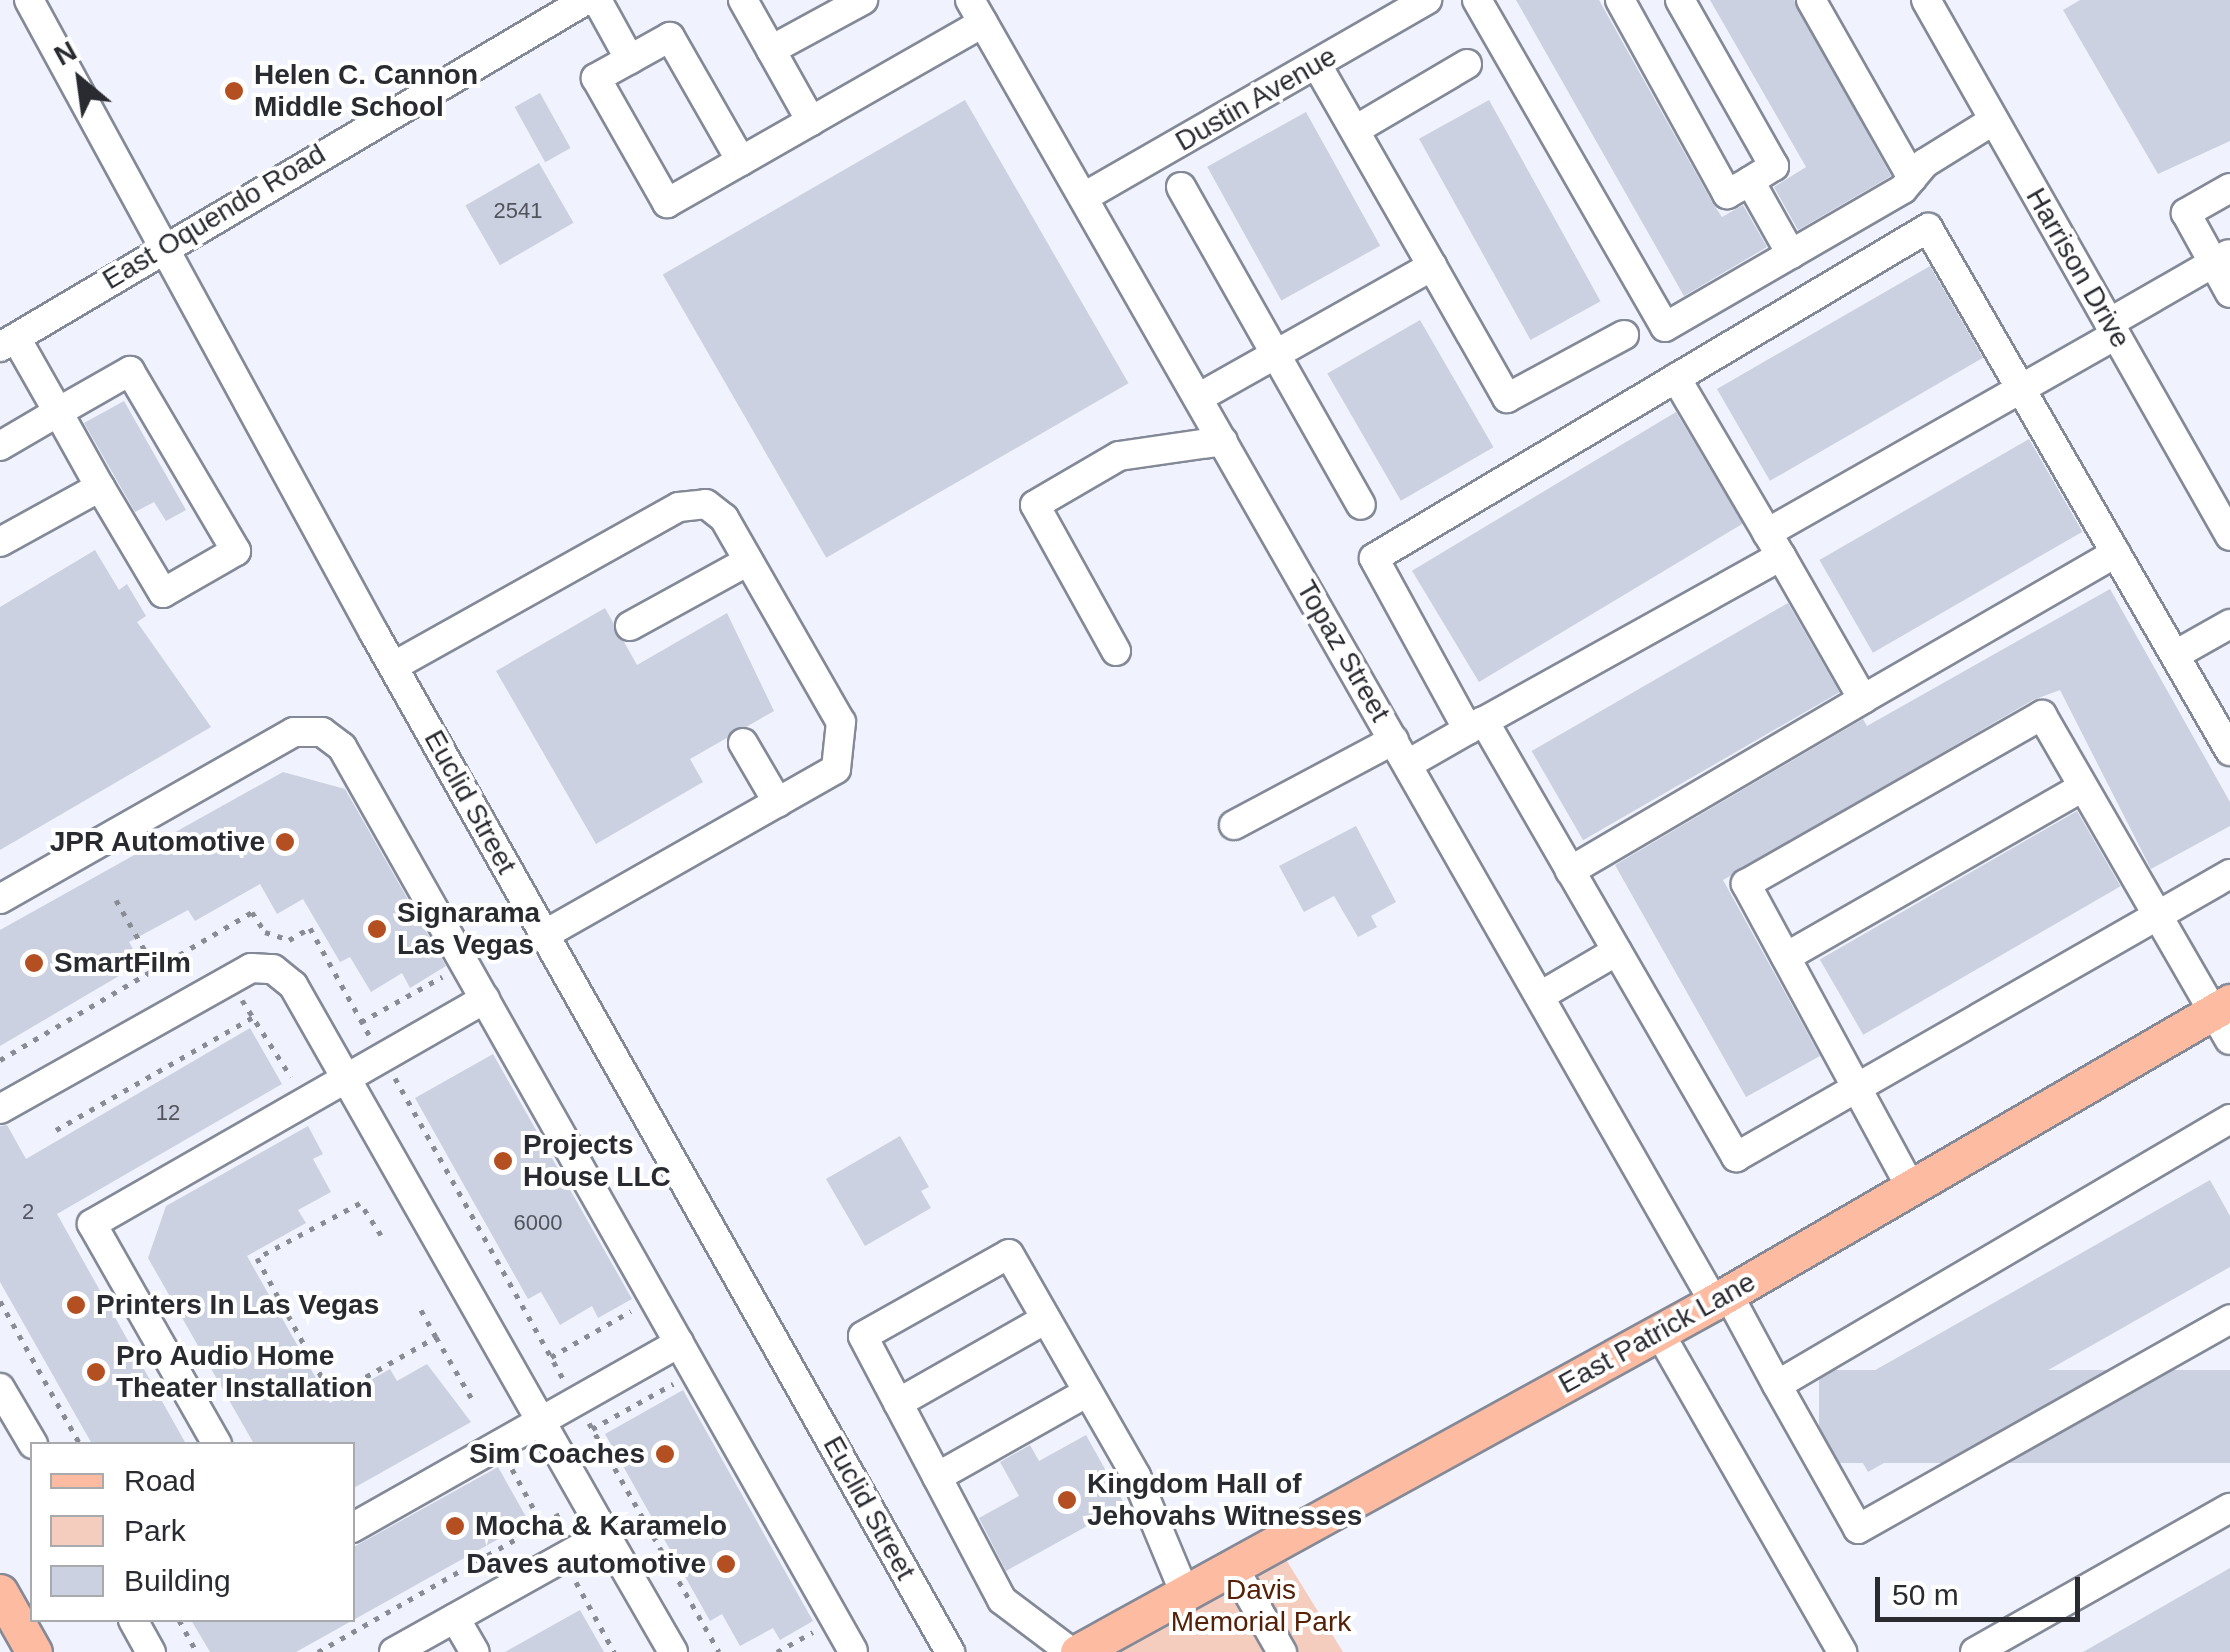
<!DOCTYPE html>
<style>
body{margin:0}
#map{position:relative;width:2230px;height:1652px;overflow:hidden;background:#f0f3fd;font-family:Arial,sans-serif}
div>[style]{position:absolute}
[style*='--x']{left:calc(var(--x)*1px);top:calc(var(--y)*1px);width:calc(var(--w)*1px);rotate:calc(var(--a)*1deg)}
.green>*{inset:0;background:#f4cdbe}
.building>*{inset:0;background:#cbd1e0;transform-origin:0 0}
.path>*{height:5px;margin-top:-2.5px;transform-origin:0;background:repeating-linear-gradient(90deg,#8a8c94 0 5px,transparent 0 13px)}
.roads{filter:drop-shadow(2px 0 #848997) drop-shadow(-2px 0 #848997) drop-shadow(0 2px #848997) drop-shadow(0 -2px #848997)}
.minor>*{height:28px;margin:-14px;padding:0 14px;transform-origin:14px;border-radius:14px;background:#fff}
.major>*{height:35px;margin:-17.5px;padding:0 17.5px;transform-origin:17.5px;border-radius:17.5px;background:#fdbca2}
.dots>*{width:28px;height:28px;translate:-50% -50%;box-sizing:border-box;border:5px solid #fff;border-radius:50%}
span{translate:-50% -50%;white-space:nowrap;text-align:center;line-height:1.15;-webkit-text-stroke:8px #fff;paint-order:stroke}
.number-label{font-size:22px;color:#52545d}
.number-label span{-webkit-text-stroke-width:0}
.poi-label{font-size:28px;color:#292b31;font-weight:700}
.left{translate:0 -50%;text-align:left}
.right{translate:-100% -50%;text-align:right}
.street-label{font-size:28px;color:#292b31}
.park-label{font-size:28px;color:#562007}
.legend{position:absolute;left:30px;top:1442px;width:325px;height:180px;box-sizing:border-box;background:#fff;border:2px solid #a9aaad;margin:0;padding:12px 18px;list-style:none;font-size:30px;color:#292b31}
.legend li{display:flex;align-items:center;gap:20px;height:50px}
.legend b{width:50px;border:2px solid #a9aaad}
.north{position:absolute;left:30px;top:30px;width:100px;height:100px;-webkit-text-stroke:8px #fff;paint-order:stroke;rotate:331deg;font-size:28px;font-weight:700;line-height:40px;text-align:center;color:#292b31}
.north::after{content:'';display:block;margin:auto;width:35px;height:45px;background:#292b31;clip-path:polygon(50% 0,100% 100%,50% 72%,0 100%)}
.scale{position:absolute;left:1875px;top:1577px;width:205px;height:45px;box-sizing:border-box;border:5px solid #292b31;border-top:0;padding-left:12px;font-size:30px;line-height:35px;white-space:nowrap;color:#292b31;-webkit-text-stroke:8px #fff;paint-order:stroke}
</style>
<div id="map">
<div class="green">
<div style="clip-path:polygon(1277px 1545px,1343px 1652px,1078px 1652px)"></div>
</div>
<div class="building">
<div style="clip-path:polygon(1516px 0,1599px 0,1712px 202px,1722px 217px,1743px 205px,1767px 247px,1684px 296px)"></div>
<div style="clip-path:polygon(1710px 0,1794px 0,1891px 176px,1798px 230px,1774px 187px,1806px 167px)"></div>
<div style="clip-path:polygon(2080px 0,2230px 0,2230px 141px,2158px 174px,2063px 10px)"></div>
<div style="left:540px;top:93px;width:63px;height:29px;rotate:61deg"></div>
<div style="left:965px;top:100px;width:327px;height:349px;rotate:60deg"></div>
<div style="left:1489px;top:100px;width:230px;height:80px;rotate:61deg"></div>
<div style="left:1306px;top:112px;width:153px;height:113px;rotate:61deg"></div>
<div style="left:539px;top:163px;width:69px;height:85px;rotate:60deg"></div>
<div style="left:1930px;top:266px;width:106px;height:246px;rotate:60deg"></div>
<div style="left:1420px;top:320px;width:147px;height:107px;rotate:60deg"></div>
<div style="clip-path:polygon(124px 401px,186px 510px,166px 521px,154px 502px,135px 512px,84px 423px)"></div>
<div style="left:1676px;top:412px;width:130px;height:308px;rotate:59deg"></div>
<div style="left:2029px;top:439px;width:107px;height:242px;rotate:60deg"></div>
<div style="clip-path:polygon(95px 550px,119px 590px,127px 584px,146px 616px,137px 622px,211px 727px,0 850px,0 607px)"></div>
<div style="clip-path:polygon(2110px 589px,2230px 802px,2230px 826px,2151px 869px,2060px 690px,2033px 700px,1723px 880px,1820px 1056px,1746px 1097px,1615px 865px,1863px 719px,1867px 726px)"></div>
<div style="left:1788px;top:603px;width:103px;height:296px;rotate:60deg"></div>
<div style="clip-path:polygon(605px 608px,637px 665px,727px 613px,774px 711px,690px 759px,703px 782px,596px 844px,496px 671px)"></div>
<div style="clip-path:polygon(283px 772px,345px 789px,446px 966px,410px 988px,402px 973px,371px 992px,350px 957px,340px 962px,303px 899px,277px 914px,260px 884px,195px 921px,188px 910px,129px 942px,141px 963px,0 1046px,0 930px)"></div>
<div style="left:2077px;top:811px;width:87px;height:297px;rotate:60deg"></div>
<div style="clip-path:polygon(1356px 826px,1396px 902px,1371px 916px,1377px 927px,1358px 937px,1334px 896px,1304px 912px,1279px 866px)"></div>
<div style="clip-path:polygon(250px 1028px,282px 1084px,57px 1214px,186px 1444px,92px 1444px,0 1282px,0 1126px,7px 1125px,26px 1159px)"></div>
<div style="clip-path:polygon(493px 1054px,632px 1299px,598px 1318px,592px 1306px,560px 1325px,541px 1292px,528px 1299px,415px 1098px)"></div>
<div style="clip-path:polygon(308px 1126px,323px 1154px,313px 1159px,331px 1192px,298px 1210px,306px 1223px,247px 1256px,330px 1403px,390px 1369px,397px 1381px,427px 1364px,471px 1422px,352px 1489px,352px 1444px,254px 1444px,148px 1258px,166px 1206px)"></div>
<div style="clip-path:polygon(900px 1136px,929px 1187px,921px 1191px,931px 1208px,865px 1246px,826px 1179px)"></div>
<div style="clip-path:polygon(2210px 1180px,2230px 1216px,2230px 1267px,1868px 1472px,1826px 1398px)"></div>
<div style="left:2230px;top:1370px;width:93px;height:411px;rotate:90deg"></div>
<div style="clip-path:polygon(683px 1390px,813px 1621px,780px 1640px,773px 1628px,740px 1646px,722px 1614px,710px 1621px,605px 1434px)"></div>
<div style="clip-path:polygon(1086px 1435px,1125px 1505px,1006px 1571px,979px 1518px,1019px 1496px,1000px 1462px,1030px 1445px,1039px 1461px)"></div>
<div style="clip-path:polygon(498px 1467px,529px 1522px,296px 1652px,210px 1652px,191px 1620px,352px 1620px,352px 1548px)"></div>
<div style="clip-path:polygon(2230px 1568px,2230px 1652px,2083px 1652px)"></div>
<div style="clip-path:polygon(580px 1610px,604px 1652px,505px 1652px)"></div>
</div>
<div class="path">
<div style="--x:116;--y:900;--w:78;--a:60.2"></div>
<div style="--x:242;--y:1000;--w:91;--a:57.5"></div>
<div style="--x:361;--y:1022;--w:93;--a:-29.1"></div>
<div style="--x:0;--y:1060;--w:292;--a:-30.4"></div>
<div style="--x:252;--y:912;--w:24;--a:57"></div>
<div style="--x:265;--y:932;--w:25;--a:18"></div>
<div style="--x:289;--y:940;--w:24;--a:-30"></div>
<div style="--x:310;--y:928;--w:122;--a:61.1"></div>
<div style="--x:395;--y:1078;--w:344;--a:60.8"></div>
<div style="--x:56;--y:1130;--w:227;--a:-29.8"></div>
<div style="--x:381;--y:1235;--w:38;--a:-123"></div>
<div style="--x:360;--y:1203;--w:117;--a:151.9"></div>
<div style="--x:257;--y:1258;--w:157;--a:61.5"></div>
<div style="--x:332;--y:1396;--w:120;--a:-29.6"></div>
<div style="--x:436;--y:1337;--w:35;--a:-119"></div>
<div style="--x:0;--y:1301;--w:164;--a:60.8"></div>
<div style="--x:436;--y:1337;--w:72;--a:59.9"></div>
<div style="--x:551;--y:1357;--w:92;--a:-29.9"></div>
<div style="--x:589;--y:1423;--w:263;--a:60.4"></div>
<div style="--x:592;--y:1429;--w:93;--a:-29.1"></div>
<div style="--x:512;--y:1469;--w:63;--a:61.4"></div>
<div style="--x:576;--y:1582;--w:80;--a:61.5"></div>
<div style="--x:179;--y:1620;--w:37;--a:61"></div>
<div style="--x:318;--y:1652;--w:282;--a:-29.7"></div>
<div style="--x:777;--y:1652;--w:41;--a:-29.1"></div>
</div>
<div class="roads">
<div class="minor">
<div style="--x:29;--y:0;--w:721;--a:61.41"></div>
<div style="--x:374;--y:633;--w:1171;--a:60.52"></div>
<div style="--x:597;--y:0;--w:68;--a:61.2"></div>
<div style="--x:743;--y:0;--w:139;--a:60.7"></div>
<div style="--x:970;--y:0;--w:1500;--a:60.26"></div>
<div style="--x:1477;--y:0;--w:377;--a:60.1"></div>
<div style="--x:1665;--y:327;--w:275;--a:-30.1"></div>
<div style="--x:1903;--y:189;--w:34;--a:-50"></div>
<div style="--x:1925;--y:163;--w:81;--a:-31.9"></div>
<div style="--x:1620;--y:0;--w:222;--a:61.1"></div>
<div style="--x:1727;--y:194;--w:26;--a:-29"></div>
<div style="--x:1750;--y:181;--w:84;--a:60.7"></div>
<div style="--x:1680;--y:0;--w:191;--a:60.5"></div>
<div style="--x:1774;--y:166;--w:28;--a:148"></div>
<div style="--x:1811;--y:0;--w:205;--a:60.4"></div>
<div style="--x:1926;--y:0;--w:616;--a:60.44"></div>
<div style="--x:771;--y:50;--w:105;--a:-28.5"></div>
<div style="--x:1317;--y:65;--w:232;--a:60.2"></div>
<div style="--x:1355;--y:130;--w:130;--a:-30.5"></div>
<div style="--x:741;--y:161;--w:143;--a:-119.8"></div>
<div style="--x:670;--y:37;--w:85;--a:151"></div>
<div style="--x:596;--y:78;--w:144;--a:60.4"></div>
<div style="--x:667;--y:203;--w:85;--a:-29.6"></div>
<div style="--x:741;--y:161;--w:81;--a:-29.7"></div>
<div style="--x:811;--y:121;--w:198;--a:-29.7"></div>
<div style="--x:1181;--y:187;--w:365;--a:60.5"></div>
<div style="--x:2230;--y:188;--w:51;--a:150.4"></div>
<div style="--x:2186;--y:213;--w:91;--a:61.2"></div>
<div style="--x:1084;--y:197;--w:396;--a:-29.9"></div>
<div style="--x:2109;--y:323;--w:138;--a:-29.9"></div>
<div style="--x:16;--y:338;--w:85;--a:60.4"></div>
<div style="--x:58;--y:412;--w:83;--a:-29.7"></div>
<div style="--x:130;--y:371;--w:209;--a:59.5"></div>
<div style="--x:236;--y:551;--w:84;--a:150.1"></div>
<div style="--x:163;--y:593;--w:123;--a:-120.7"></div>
<div style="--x:0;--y:347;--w:681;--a:-30.63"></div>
<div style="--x:1676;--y:378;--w:207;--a:59.5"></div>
<div style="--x:1781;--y:556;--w:340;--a:150.9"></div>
<div style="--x:1484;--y:721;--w:504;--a:59.97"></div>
<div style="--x:1736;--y:1157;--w:569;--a:-29.81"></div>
<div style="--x:1198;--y:398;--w:269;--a:-29.4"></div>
<div style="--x:1432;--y:266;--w:152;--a:60.4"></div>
<div style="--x:1507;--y:398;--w:133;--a:-28.3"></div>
<div style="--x:0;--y:446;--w:67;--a:-30.4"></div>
<div style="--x:58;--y:412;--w:86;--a:60.8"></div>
<div style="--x:100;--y:487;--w:114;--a:151.2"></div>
<div style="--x:1767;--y:533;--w:401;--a:-29.6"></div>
<div style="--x:1781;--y:556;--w:165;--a:60.2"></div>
<div style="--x:1863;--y:699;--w:292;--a:-30"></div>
<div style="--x:630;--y:626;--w:135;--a:-28.8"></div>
<div style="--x:1116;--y:651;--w:167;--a:-119"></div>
<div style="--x:1035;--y:505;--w:97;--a:-30.3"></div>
<div style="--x:1119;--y:456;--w:105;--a:-8.2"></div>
<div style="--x:2175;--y:655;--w:63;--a:-29.4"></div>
<div style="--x:394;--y:666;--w:326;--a:-29.2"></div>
<div style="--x:679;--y:507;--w:27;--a:-6"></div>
<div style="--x:706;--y:504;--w:23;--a:38"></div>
<div style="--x:724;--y:518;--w:235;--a:60.2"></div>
<div style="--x:841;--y:722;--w:47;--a:96.1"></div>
<div style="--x:836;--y:769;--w:335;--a:150.4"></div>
<div style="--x:1468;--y:730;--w:196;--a:-118.7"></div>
<div style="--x:1374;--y:558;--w:645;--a:-30.78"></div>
<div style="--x:1928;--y:228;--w:604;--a:60"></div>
<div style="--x:743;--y:743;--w:69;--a:59.7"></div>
<div style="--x:1408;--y:764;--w:86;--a:-29.8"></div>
<div style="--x:1234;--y:825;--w:181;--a:-28"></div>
<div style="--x:1570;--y:871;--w:340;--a:-30.4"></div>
<div style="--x:0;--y:899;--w:338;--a:-29.6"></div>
<div style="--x:294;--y:732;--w:28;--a:0"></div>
<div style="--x:322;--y:732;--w:25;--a:37"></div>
<div style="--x:342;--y:747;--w:1038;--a:60.52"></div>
<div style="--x:1786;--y:957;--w:342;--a:-29.8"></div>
<div style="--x:1540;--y:996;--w:89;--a:-30.3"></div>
<div style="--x:0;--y:1109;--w:288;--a:-29.3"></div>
<div style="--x:251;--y:968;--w:22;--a:3"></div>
<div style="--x:273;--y:969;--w:26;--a:39"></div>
<div style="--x:293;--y:985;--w:631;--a:60.39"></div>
<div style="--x:2230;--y:1119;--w:525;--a:149.58"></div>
<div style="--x:1777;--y:1385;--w:165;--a:60.6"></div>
<div style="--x:1858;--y:1529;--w:427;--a:-29.4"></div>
<div style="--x:1910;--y:1186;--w:344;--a:-118.5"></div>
<div style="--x:1746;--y:884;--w:341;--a:-29.7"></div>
<div style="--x:2042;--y:715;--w:375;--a:60"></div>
<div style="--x:1728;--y:1294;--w:103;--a:61.7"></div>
<div style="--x:1659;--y:1332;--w:369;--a:60.2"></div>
<div style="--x:0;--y:1388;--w:65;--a:59.5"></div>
<div style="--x:898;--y:1403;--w:170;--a:-29.6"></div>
<div style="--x:217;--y:1444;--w:253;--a:-119.6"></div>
<div style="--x:92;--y:1224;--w:453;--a:-29.8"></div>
<div style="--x:937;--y:1477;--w:173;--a:-29.4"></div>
<div style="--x:352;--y:1528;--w:376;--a:-29.5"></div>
<div style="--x:1234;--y:1568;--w:97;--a:60.3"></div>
<div style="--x:455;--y:1618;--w:39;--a:60"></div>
<div style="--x:133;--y:1620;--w:37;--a:61"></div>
<div style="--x:394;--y:1652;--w:242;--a:-29.2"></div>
<div style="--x:605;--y:1534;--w:136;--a:60"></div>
<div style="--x:1071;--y:1652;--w:86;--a:-143"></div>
<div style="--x:1002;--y:1600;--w:298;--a:-117.8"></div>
<div style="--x:863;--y:1336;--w:167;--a:-29.3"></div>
<div style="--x:1009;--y:1254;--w:256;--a:60.2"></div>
<div style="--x:1136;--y:1476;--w:128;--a:67.4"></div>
<div style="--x:1975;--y:1652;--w:293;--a:-29.5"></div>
</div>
<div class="major">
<div style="--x:0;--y:1592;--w:69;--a:60.5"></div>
<div style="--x:1078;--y:1652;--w:726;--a:-28.82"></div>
<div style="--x:1714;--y:1302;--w:597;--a:-30.17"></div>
</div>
</div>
<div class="dots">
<div style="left:234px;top:91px;background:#b44f21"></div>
<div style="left:285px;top:842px;background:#b44f21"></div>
<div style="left:377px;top:929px;background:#b44f21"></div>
<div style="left:34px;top:963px;background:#b44f21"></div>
<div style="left:503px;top:1161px;background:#b44f21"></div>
<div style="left:76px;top:1305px;background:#b44f21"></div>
<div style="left:96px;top:1372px;background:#b44f21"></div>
<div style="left:665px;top:1454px;background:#b44f21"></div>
<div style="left:1067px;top:1500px;background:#b44f21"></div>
<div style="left:455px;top:1526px;background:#b44f21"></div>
<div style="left:726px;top:1564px;background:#b44f21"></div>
</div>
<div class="number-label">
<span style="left:518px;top:211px">2541</span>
<span style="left:168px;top:1113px">12</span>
<span style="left:28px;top:1212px">2</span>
<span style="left:538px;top:1223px">6000</span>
</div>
<div class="poi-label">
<span class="left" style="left:254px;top:91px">Helen C. Cannon<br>Middle School</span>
<span class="right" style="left:265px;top:842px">JPR Automotive</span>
<span class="left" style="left:397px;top:929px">Signarama<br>Las Vegas</span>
<span class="left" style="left:54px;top:963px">SmartFilm</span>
<span class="left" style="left:523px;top:1161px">Projects<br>House LLC</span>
<span class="left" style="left:96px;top:1305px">Printers In Las Vegas</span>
<span class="left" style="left:116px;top:1372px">Pro Audio Home<br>Theater Installation</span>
<span class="right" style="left:645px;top:1454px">Sim Coaches</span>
<span class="left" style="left:1087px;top:1500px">Kingdom Hall of<br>Jehovahs Witnesses</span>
<span class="left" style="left:475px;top:1526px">Mocha &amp; Karamelo</span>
<span class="right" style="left:706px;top:1564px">Daves automotive</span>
</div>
<div class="street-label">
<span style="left:1256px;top:99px;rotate:-30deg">Dustin Avenue</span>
<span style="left:214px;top:217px;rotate:-31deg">East Oquendo Road</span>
<span style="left:2078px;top:268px;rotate:60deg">Harrison Drive</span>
<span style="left:1343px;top:651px;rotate:60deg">Topaz Street</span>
<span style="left:470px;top:802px;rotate:61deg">Euclid Street</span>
<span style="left:1657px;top:1333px;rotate:-29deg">East Patrick Lane</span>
<span style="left:869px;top:1508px;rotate:61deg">Euclid Street</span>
</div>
<div class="park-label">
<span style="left:1261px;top:1606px">Davis<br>Memorial Park</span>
</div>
<ul class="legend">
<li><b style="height:12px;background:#fdbca2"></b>Road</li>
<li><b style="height:28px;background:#f4cdbe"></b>Park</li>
<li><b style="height:28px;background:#cbd1e0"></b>Building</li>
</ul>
<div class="north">N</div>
<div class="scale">50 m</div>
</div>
